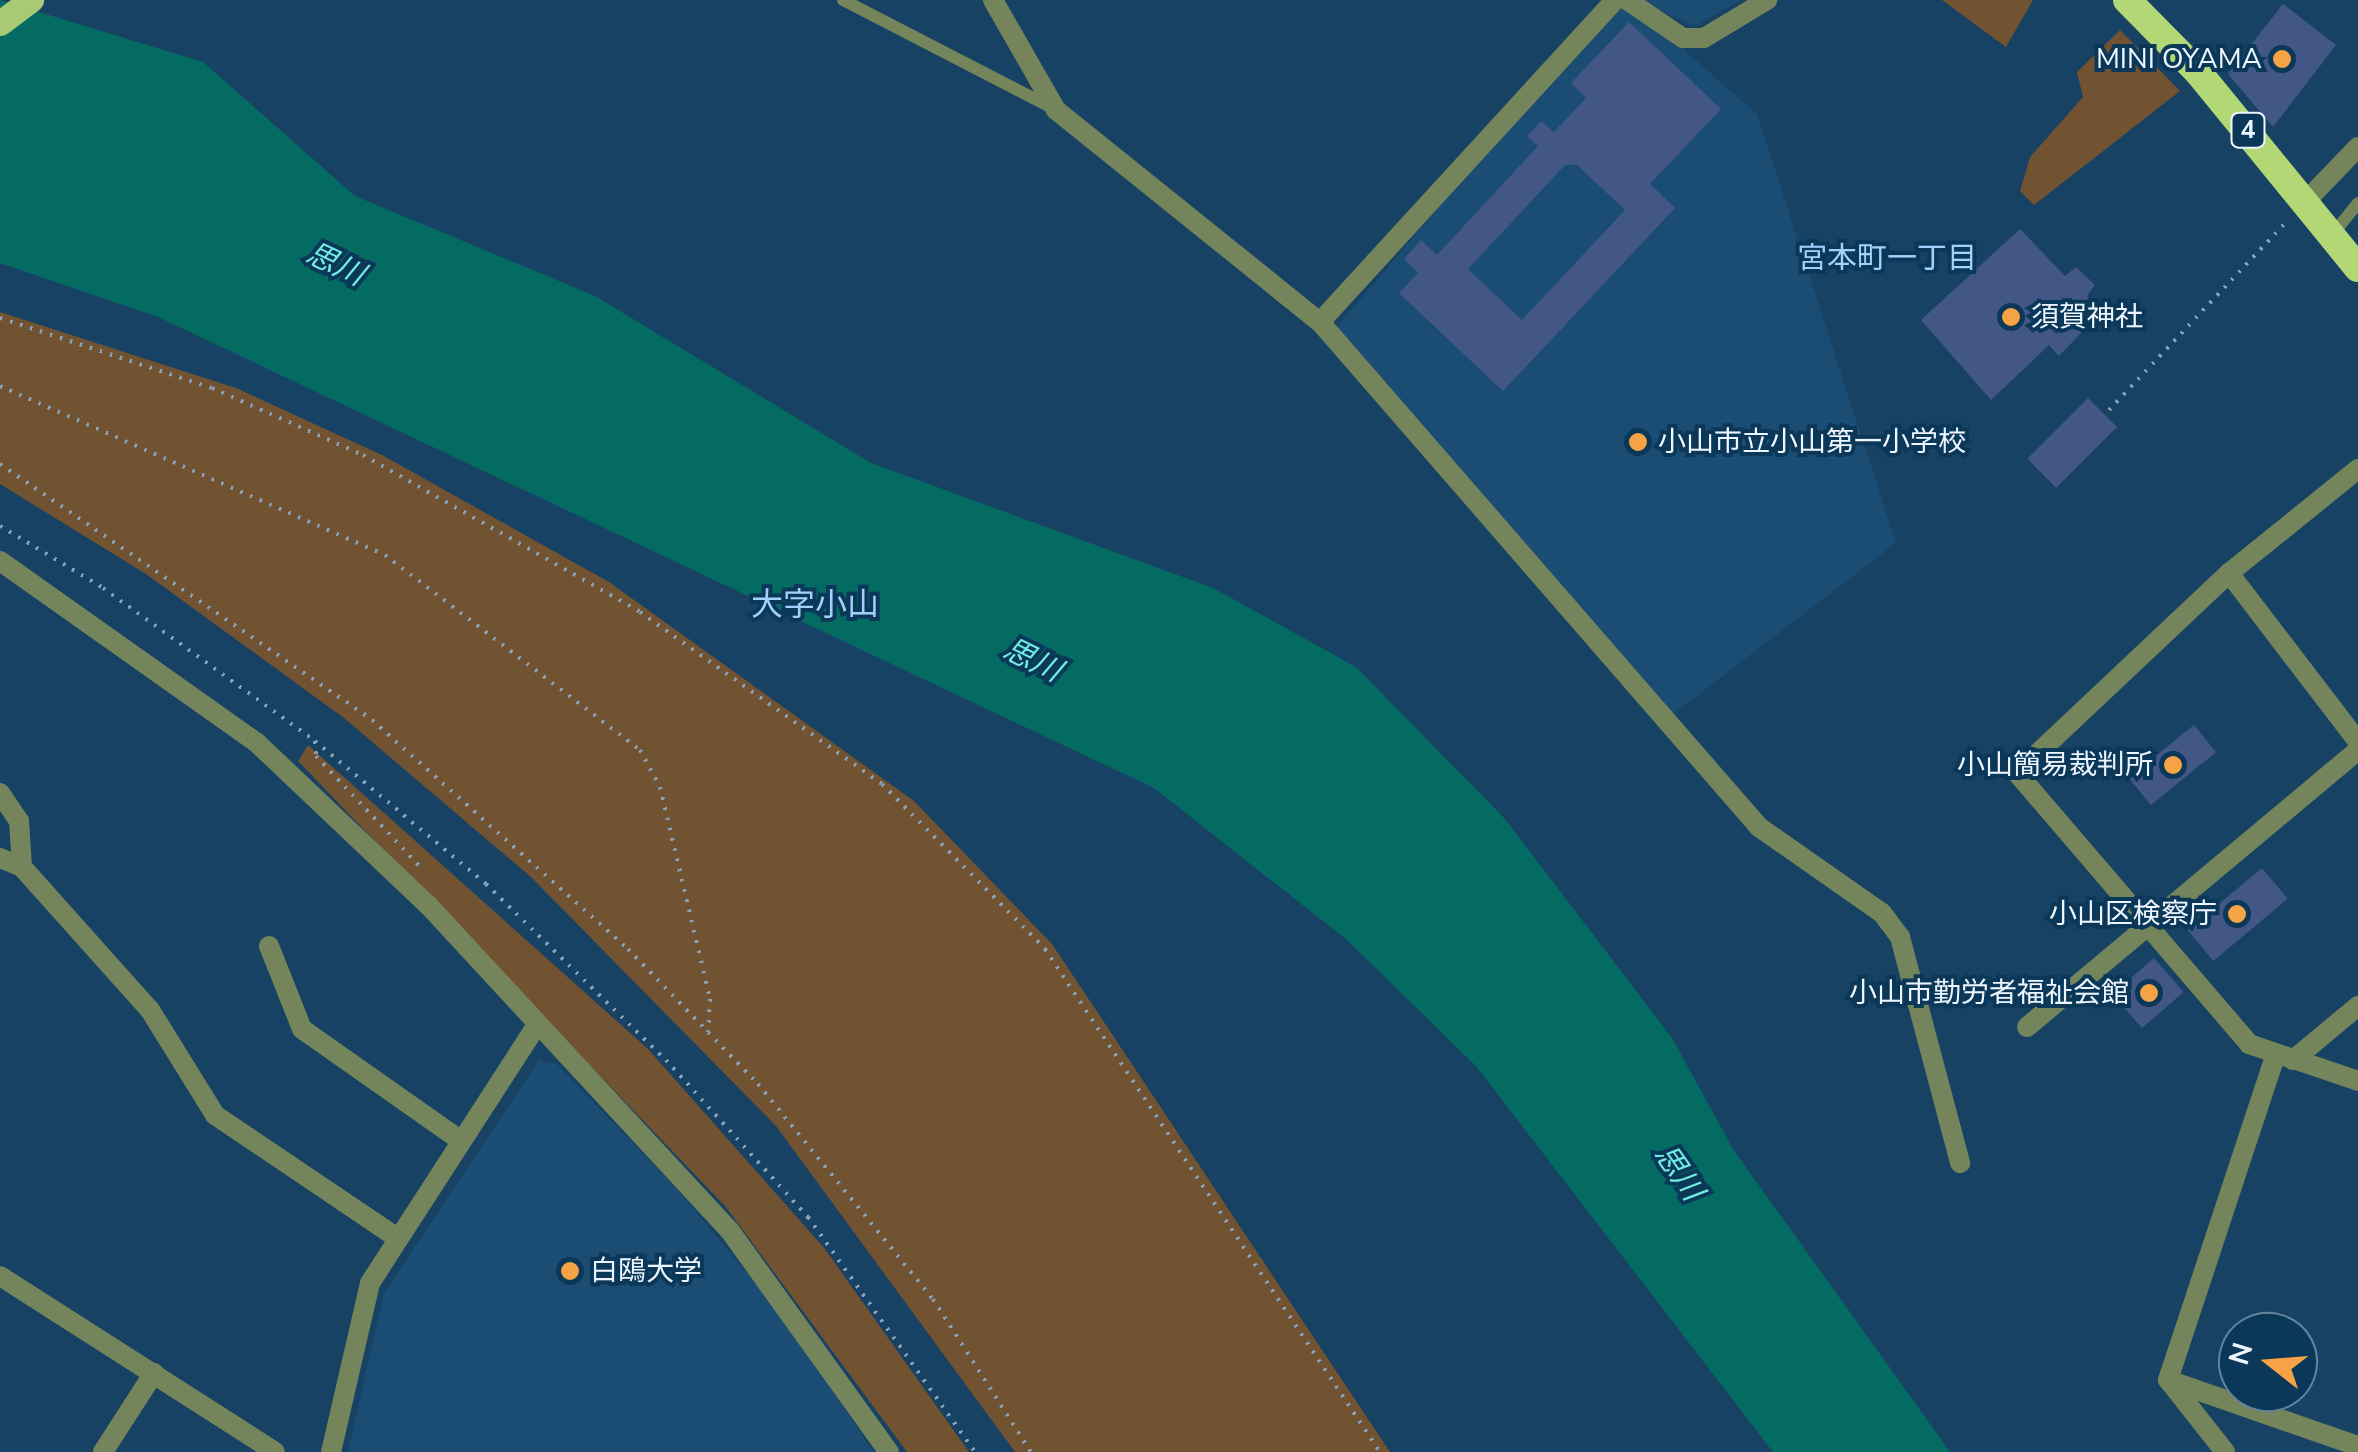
<!DOCTYPE html>
<meta charset="utf-8">
<style>
body{margin:0}
#map{position:relative;width:2358px;height:1452px;overflow:hidden;background:#184264;font-family:"Nunito Sans","Noto Sans JP",sans-serif}
div>[style]{position:absolute}
[style*='--x']{left:calc(var(--x)*1px);top:calc(var(--y)*1px);width:calc(var(--w)*1px);rotate:calc(var(--a)*1deg)}
.built>*{inset:0;background:#1b4c74}
.green>*{inset:0;background:#715231}
.water>*{inset:0;background:#046b63}
.building>*{inset:0;background:#435787;transform-origin:0 0}
.path>*{height:4px;margin-top:-2px;transform-origin:0;background:repeating-linear-gradient(90deg,#8aa2b7 0 2.5px,transparent 0 10.5px)}
.service>*{height:12px;margin:-6px;padding:0 6px;transform-origin:6px;border-radius:6px;background:#74855b}
.minor>*{height:20px;margin:-10px;padding:0 10px;transform-origin:10px;border-radius:10px;background:#74855b}
.primary>*{height:25px;margin:-12.5px;padding:0 12.5px;transform-origin:12.5px;border-radius:12.5px;background:#a7ca72}
.trunk>*{height:28px;margin:-14px;padding:0 14px;transform-origin:14px;border-radius:14px;background:#b2d876}
.dots>*{width:28px;height:28px;translate:-50% -50%;box-sizing:border-box;border:5px solid #0b3758;border-radius:50%}
span{translate:-50% -50%;white-space:nowrap;text-align:center;line-height:1.15;-webkit-text-stroke:8px #0b3758;paint-order:stroke}
.shield-label span{padding:2px 8px;background:#0b3758;border:2px solid;border-radius:8px;-webkit-text-stroke-width:0}
.shield-label{font-size:25px;color:#edf6ff;font-weight:700}
.poi-label{font-size:28px;color:#edf6ff}
.right{translate:-100% -50%;text-align:right}
.left{translate:0 -50%;text-align:left}
.neighbourhood-label{font-size:30px;color:#a3d0fa}
.water-label{font-size:30px;color:#71ece0;font-style:italic}
.quarter-label{font-size:32px;color:#a3d0fa}
.north{position:absolute;left:2218px;top:1312px;width:100px;height:100px;box-sizing:border-box;background:#0b3758;border:2px solid #65839b;border-radius:50%;rotate:287deg;font-size:28px;font-weight:700;line-height:40px;text-align:center;color:#edf6ff}
.north::after{content:'';display:block;margin:auto;width:35px;height:45px;background:#f5a345;clip-path:polygon(50% 0,100% 100%,50% 72%,0 100%)}
</style>
<div id="map">
<div class="built">
<div style="clip-path:polygon(1627px 0,1757px 114px,1896px 543px,1663px 722px,1324px 342px,1610px 6px)"></div>
<div style="clip-path:polygon(1639px 0,1742px 0,1694px 26px)"></div>
<div style="clip-path:polygon(539px 1060px,557px 1064px,675px 1187px,774px 1305px,874px 1452px,348px 1452px,384px 1293px)"></div>
</div>
<div class="green">
<div style="clip-path:polygon(1942px 0,2033px 0,2006px 47px)"></div>
<div style="clip-path:polygon(2120px 30px,2180px 91px,2034px 205px,2020px 191px,2030px 157px,2083px 97px,2077px 72px)"></div>
<div style="clip-path:polygon(0 312px,236px 388px,382px 455px,609px 582px,914px 801px,1052px 944px,1390px 1452px,1015px 1452px,776px 1126px,531px 877px,344px 718px,146px 574px,0 484px)"></div>
<div style="clip-path:polygon(308px 745px,648px 1049px,825px 1249px,969px 1452px,907px 1452px,725px 1206px,298px 761px)"></div>
</div>
<div class="water">
<div style="clip-path:polygon(0 0,203px 62px,355px 196px,595px 296px,871px 463px,1213px 588px,1356px 667px,1505px 819px,1672px 1038px,1733px 1149px,1950px 1452px,1773px 1452px,1476px 1066px,1347px 940px,1154px 788px,158px 317px,0 263px)"></div>
</div>
<div class="building">
<div style="clip-path:polygon(2283px 4px,2336px 45px,2273px 127px,2228px 74px)"></div>
<div style="clip-path:polygon(evenodd,1629px 22px,1721px 109px,1650px 184px,1675px 208px,1503px 391px,1399px 293px,1418px 273px,1404px 259px,1421px 240px,1437px 255px,1538px 146px,1527px 136px,1541px 121px,1554px 132px,1586px 98px,1571px 83px,1629px 22px,1565px 165px,1577px 165px,1625px 210px,1522px 320px,1468px 269px,1565px 165px)"></div>
<div style="clip-path:polygon(2020px 229px,2065px 276px,2076px 267px,2095px 285px,2087px 296px,2100px 313px,2059px 356px,2049px 345px,1991px 400px,1921px 320px)"></div>
<div style="left:2088px;top:398px;width:41px;height:86px;rotate:45deg"></div>
<div style="left:2194px;top:725px;width:35px;height:84px;rotate:51deg"></div>
<div style="left:2262px;top:868px;width:40px;height:97px;rotate:50deg"></div>
<div style="left:2154px;top:958px;width:45px;height:55px;rotate:49deg"></div>
</div>
<div class="path">
<div style="--x:0;--y:318;--w:223;--a:18.3"></div>
<div style="--x:212;--y:388;--w:165;--a:23.9"></div>
<div style="--x:363;--y:455;--w:318;--a:29.5"></div>
<div style="--x:640;--y:612;--w:297;--a:35.4"></div>
<div style="--x:882;--y:784;--w:232;--a:45.3"></div>
<div style="--x:1045;--y:949;--w:604;--a:56.34"></div>
<div style="--x:0;--y:386;--w:420;--a:23.7"></div>
<div style="--x:385;--y:555;--w:321;--a:37.4"></div>
<div style="--x:640;--y:750;--w:42;--a:61.6"></div>
<div style="--x:660;--y:787;--w:218;--a:76.7"></div>
<div style="--x:710;--y:999;--w:33;--a:93"></div>
<div style="--x:2109;--y:410;--w:262;--a:-46.7"></div>
<div style="--x:0;--y:464;--w:452;--a:34.5"></div>
<div style="--x:372;--y:720;--w:343;--a:41.8"></div>
<div style="--x:628;--y:949;--w:187;--a:46.1"></div>
<div style="--x:758;--y:1084;--w:277;--a:50.9"></div>
<div style="--x:933;--y:1299;--w:182;--a:57.4"></div>
<div style="--x:0;--y:526;--w:120;--a:31"></div>
<div style="--x:103;--y:588;--w:261;--a:35.8"></div>
<div style="--x:315;--y:741;--w:223;--a:39.9"></div>
<div style="--x:486;--y:884;--w:252;--a:44.4"></div>
<div style="--x:666;--y:1060;--w:212;--a:47.9"></div>
<div style="--x:808;--y:1217;--w:288;--a:54.6"></div>
<div style="--x:315;--y:741;--w:15;--a:86"></div>
<div style="--x:316;--y:756;--w:155;--a:46.8"></div>
</div>
<div class="service">
<div style="--x:843;--y:0;--w:237;--a:27.3"></div>
<div style="--x:2332;--y:235;--w:41;--a:-50.9"></div>
</div>
<div class="minor">
<div style="--x:993;--y:0;--w:127;--a:60.2"></div>
<div style="--x:1056;--y:110;--w:339;--a:38.8"></div>
<div style="--x:1320;--y:322;--w:669;--a:49"></div>
<div style="--x:1759;--y:827;--w:150;--a:35"></div>
<div style="--x:1882;--y:913;--w:30;--a:53"></div>
<div style="--x:1900;--y:937;--w:234;--a:75.1"></div>
<div style="--x:1627;--y:0;--w:68;--a:34.2"></div>
<div style="--x:1683;--y:38;--w:21;--a:0"></div>
<div style="--x:1704;--y:38;--w:74;--a:-31.1"></div>
<div style="--x:2306;--y:201;--w:75;--a:-46.1"></div>
<div style="--x:1320;--y:322;--w:437;--a:-47.5"></div>
<div style="--x:2358;--y:469;--w:166;--a:141.1"></div>
<div style="--x:2229;--y:573;--w:291;--a:136.7"></div>
<div style="--x:2017;--y:773;--w:357;--a:49.4"></div>
<div style="--x:2249;--y:1044;--w:115;--a:18.7"></div>
<div style="--x:0;--y:561;--w:314;--a:35.3"></div>
<div style="--x:256;--y:742;--w:238;--a:43.5"></div>
<div style="--x:429;--y:906;--w:443;--a:47.2"></div>
<div style="--x:730;--y:1231;--w:272;--a:54.3"></div>
<div style="--x:2229;--y:573;--w:213;--a:52.6"></div>
<div style="--x:0;--y:793;--w:34;--a:56"></div>
<div style="--x:19;--y:821;--w:46;--a:86.3"></div>
<div style="--x:0;--y:858;--w:24;--a:22"></div>
<div style="--x:22;--y:867;--w:192;--a:48.2"></div>
<div style="--x:150;--y:1010;--w:123;--a:58.2"></div>
<div style="--x:215;--y:1115;--w:218;--a:34"></div>
<div style="--x:269;--y:946;--w:89;--a:68.3"></div>
<div style="--x:302;--y:1029;--w:193;--a:35.1"></div>
<div style="--x:2027;--y:1027;--w:432;--a:-39.9"></div>
<div style="--x:2293;--y:1060;--w:85;--a:-39.7"></div>
<div style="--x:0;--y:1276;--w:326;--a:32.6"></div>
<div style="--x:2168;--y:1380;--w:343;--a:-71.7"></div>
<div style="--x:2168;--y:1380;--w:201;--a:19.2"></div>
<div style="--x:2170;--y:1382;--w:89;--a:51.8"></div>
<div style="--x:103;--y:1452;--w:94;--a:-57.2"></div>
<div style="--x:331;--y:1452;--w:173;--a:-77"></div>
<div style="--x:370;--y:1283;--w:307;--a:-57.1"></div>
</div>
<div class="primary">
<div style="--x:0;--y:23;--w:39;--a:-37"></div>
</div>
<div class="trunk">
<div style="--x:2127;--y:0;--w:101;--a:45.4"></div>
<div style="--x:2198;--y:72;--w:253;--a:50.8"></div>
</div>
<div class="dots">
<div style="left:2282px;top:59px;background:#f5a345"></div>
<div style="left:2011px;top:317px;background:#f5a345"></div>
<div style="left:1638px;top:442px;background:#f5a345"></div>
<div style="left:2173px;top:765px;background:#f5a345"></div>
<div style="left:2237px;top:914px;background:#f5a345"></div>
<div style="left:2149px;top:993px;background:#f5a345"></div>
<div style="left:570px;top:1271px;background:#f5a345"></div>
</div>
<div class="shield-label">
<span style="left:2248px;top:130px">4</span>
</div>
<div class="poi-label">
<span class="right" style="left:2262px;top:59px">MINI OYAMA</span>
<span class="left" style="left:2031px;top:317px">須賀神社</span>
<span class="left" style="left:1658px;top:442px">小山市立小山第一小学校</span>
<span class="right" style="left:2153px;top:765px">小山簡易裁判所</span>
<span class="right" style="left:2217px;top:914px">小山区検察庁</span>
<span class="right" style="left:2129px;top:993px">小山市勤労者福祉会館</span>
<span class="left" style="left:590px;top:1271px">白鴎大学</span>
</div>
<div class="neighbourhood-label">
<span style="left:1887px;top:259px">宮本町一丁目</span>
</div>
<div class="water-label">
<span style="left:335px;top:265px;rotate:25deg">思川</span>
<span style="left:1032px;top:661px;rotate:26deg">思川</span>
<span style="left:1678px;top:1173px;rotate:55deg">思川</span>
</div>
<div class="quarter-label">
<span style="left:815px;top:605px">大字小山</span>
</div>
<div class="north">N</div>
</div>
